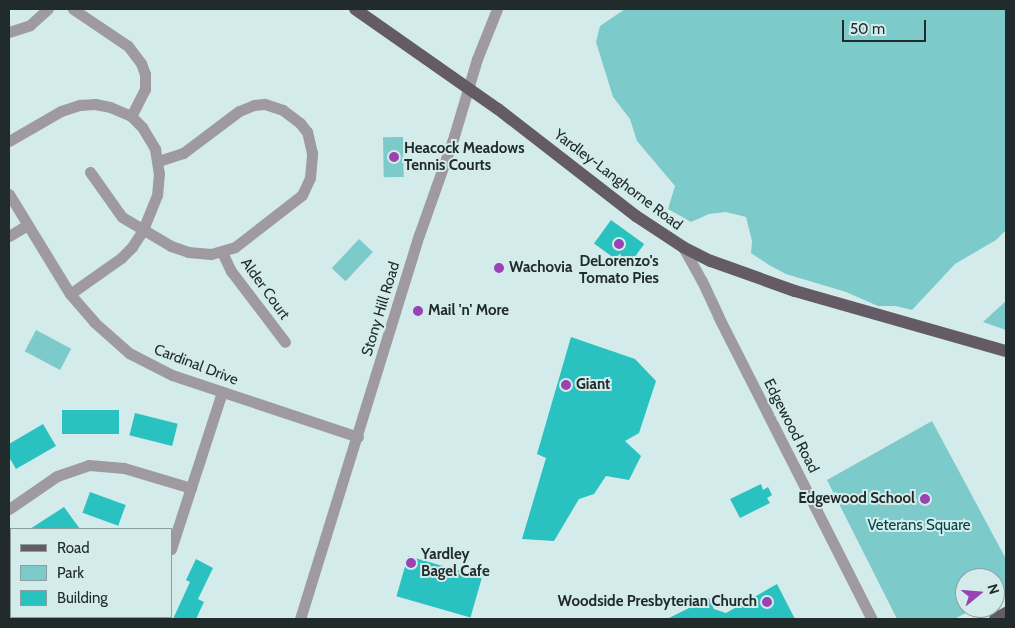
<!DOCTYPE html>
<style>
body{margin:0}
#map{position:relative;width:1015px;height:628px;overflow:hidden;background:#d3eceb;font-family:Cabin,sans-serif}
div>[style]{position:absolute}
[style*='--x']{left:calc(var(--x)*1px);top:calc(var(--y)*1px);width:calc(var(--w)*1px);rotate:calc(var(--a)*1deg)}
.green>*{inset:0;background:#7ccbca;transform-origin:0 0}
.building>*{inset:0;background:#2ac1c1;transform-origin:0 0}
.minor>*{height:11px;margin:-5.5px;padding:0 5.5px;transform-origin:5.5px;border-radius:5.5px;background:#9f9aa0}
.major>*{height:12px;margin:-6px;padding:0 6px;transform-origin:6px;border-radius:6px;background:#645b67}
.dots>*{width:14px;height:14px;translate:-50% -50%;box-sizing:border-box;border:2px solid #d3eceb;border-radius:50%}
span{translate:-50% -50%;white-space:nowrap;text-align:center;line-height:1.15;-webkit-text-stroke:4px #d3eceb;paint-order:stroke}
.poi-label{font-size:15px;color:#222b2b;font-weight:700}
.left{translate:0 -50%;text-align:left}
.right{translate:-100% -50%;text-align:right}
.street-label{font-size:15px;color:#222b2b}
.park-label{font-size:15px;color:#014444}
.frame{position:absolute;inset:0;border:10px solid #222b2b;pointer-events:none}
.legend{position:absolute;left:10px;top:528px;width:162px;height:90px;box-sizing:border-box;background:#d3eceb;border:1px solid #8c9f9e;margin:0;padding:6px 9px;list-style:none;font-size:15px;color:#222b2b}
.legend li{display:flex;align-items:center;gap:10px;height:25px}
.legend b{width:25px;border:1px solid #8c9f9e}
.north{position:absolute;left:955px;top:568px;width:50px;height:50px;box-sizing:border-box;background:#d3eceb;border:1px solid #8c9f9e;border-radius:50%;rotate:73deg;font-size:14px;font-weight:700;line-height:20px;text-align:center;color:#222b2b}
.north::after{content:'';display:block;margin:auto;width:18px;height:22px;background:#9843b1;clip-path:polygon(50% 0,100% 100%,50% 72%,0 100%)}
.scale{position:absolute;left:842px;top:20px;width:84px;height:22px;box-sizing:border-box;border:2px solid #222b2b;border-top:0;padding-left:6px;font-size:15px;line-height:18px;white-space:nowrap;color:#222b2b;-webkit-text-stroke:4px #d3eceb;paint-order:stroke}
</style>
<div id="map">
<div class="green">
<div style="clip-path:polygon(625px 9px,1006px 9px,1006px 230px,996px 240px,955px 264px,912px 310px,896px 306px,878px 306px,846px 292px,786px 274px,769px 265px,751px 253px,752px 241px,746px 217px,726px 212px,709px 214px,691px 222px,668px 209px,675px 186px,637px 141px,630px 119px,613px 97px,596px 42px,600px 26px)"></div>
<div style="left:403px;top:137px;width:40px;height:20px;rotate:89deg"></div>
<div style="left:359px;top:239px;width:19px;height:40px;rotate:43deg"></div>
<div style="clip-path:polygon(1006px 301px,1006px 330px,983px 322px,996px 310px)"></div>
<div style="left:36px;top:330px;width:40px;height:24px;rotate:28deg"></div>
<div style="clip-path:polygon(932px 421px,1006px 559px,1006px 593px,995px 598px,995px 578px,965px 578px,965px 608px,976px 608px,954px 619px,897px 619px,827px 480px)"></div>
</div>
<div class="building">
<div style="left:611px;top:220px;width:41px;height:29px;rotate:36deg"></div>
<div style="clip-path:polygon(571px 337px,635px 359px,656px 381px,639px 433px,625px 441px,641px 456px,629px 480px,606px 476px,594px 494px,579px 499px,554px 541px,522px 539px,546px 458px,537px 454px)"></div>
<div style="left:119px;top:410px;width:24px;height:57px;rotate:90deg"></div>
<div style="left:135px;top:413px;width:44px;height:23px;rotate:14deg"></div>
<div style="clip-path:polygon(43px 424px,56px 446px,16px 469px,9px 457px,9px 444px)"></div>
<div style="clip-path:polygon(761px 484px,763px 490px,768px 487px,772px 495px,767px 498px,770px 503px,740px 518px,730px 499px)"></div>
<div style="left:90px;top:492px;width:38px;height:22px;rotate:20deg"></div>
<div style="clip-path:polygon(64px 507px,80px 529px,30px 529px)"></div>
<div style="left:408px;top:556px;width:77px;height:42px;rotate:16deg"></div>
<div style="clip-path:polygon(196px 559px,213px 568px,198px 599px,204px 602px,196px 619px,173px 619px,190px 582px,186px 580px)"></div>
<div style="clip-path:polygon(777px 584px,795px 619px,667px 619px,709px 598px,714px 609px,726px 613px)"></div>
</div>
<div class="minor">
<div style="--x:73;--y:9;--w:66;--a:33.9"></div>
<div style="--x:128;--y:46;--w:21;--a:53"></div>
<div style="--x:141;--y:63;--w:12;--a:70"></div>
<div style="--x:145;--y:74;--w:15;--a:90"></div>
<div style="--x:145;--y:89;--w:30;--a:117"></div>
<div style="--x:9;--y:32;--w:22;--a:-18"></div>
<div style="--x:30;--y:25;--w:24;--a:-42"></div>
<div style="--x:9;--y:141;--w:60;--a:-30"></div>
<div style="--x:61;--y:111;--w:20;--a:-18"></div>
<div style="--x:80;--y:105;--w:15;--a:-4"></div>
<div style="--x:95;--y:104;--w:15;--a:11"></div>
<div style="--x:110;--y:107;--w:23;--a:23"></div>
<div style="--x:131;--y:116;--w:16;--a:45"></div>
<div style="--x:142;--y:127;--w:26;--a:59"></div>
<div style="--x:155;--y:149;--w:24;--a:81"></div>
<div style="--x:159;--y:173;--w:22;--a:95"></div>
<div style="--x:157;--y:195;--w:38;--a:112"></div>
<div style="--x:143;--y:230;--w:20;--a:123"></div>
<div style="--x:132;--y:247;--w:16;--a:135"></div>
<div style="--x:121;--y:258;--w:62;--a:144.8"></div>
<div style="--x:90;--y:172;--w:55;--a:54.6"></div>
<div style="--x:122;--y:217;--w:57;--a:30.6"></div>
<div style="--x:171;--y:246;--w:18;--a:19"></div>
<div style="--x:188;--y:252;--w:23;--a:5"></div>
<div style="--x:211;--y:254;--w:25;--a:-16"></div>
<div style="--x:235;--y:247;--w:85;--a:-37.8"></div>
<div style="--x:302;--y:195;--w:19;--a:-65"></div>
<div style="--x:310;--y:178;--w:25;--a:-85"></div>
<div style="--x:312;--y:153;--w:22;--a:-103"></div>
<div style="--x:307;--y:132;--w:11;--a:-128"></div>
<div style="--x:300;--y:123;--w:21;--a:-143"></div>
<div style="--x:283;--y:110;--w:20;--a:-162"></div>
<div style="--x:264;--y:104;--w:10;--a:174"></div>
<div style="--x:254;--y:105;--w:16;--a:158"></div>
<div style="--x:239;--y:111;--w:70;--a:143.1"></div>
<div style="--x:183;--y:153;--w:25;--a:162"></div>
<div style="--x:9;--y:194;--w:117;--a:58.6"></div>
<div style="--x:70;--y:294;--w:37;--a:49"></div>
<div style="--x:94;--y:322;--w:47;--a:41.5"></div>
<div style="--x:129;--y:353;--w:48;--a:27.1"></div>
<div style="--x:172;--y:375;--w:196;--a:18.4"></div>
<div style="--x:9;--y:236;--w:21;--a:-31"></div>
<div style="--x:683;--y:247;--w:39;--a:61"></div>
<div style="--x:702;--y:281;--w:38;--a:65"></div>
<div style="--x:718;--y:316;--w:340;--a:63.1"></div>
<div style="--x:222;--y:252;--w:21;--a:65"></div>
<div style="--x:231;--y:271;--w:89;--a:52.7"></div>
<div style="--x:9;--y:509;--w:58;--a:-34.5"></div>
<div style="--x:57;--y:476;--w:34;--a:-19"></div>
<div style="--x:89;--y:465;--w:35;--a:5"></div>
<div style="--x:124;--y:468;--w:70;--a:16.6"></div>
<div style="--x:171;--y:549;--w:165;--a:-72"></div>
<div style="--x:143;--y:619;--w:3;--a:-45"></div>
<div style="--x:300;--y:619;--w:402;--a:-72.8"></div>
<div style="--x:419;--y:235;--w:105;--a:-70.5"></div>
<div style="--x:454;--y:136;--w:80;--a:-73.4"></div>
<div style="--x:477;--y:59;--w:54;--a:-68.2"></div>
</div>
<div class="major">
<div style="--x:355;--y:9;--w:174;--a:35"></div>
<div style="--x:498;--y:109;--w:175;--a:37.8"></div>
<div style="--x:636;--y:216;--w:56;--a:33.4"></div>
<div style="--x:683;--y:247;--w:31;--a:27"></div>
<div style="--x:711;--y:261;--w:89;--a:19.7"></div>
<div style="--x:795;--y:291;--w:219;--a:15.9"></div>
<div style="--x:995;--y:619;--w:13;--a:-29"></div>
</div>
<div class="dots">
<div style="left:394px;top:157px;background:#9843b1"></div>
<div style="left:619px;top:244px;background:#9843b1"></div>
<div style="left:499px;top:268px;background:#9843b1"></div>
<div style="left:418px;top:311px;background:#9843b1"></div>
<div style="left:566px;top:385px;background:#9843b1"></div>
<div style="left:925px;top:499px;background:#9843b1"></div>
<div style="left:411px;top:563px;background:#9843b1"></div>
<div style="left:767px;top:602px;background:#9843b1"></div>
</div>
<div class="poi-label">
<span class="left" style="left:404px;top:157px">Heacock Meadows<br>Tennis Courts</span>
<span style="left:619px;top:270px">DeLorenzo's<br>Tomato Pies</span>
<span class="left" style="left:509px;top:268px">Wachovia</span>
<span class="left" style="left:428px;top:311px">Mail 'n' More</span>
<span class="left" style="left:576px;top:385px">Giant</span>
<span class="right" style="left:915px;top:499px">Edgewood School</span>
<span class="left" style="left:421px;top:563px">Yardley<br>Bagel Cafe</span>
<span class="right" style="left:757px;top:602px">Woodside Presbyterian Church</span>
</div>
<div class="street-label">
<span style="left:618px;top:180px;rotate:37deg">Yardley-Langhorne Road</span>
<span style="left:265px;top:289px;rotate:54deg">Alder Court</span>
<span style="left:381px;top:309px;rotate:-73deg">Stony Hill Road</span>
<span style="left:196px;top:365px;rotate:21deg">Cardinal Drive</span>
<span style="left:791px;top:426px;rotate:63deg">Edgewood Road</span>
</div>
<div class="park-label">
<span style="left:919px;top:526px">Veterans Square</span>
</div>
<div class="frame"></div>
<ul class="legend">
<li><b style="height:6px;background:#645b67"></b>Road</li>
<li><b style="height:14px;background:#7ccbca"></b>Park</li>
<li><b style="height:14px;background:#2ac1c1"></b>Building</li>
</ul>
<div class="north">N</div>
<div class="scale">50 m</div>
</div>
